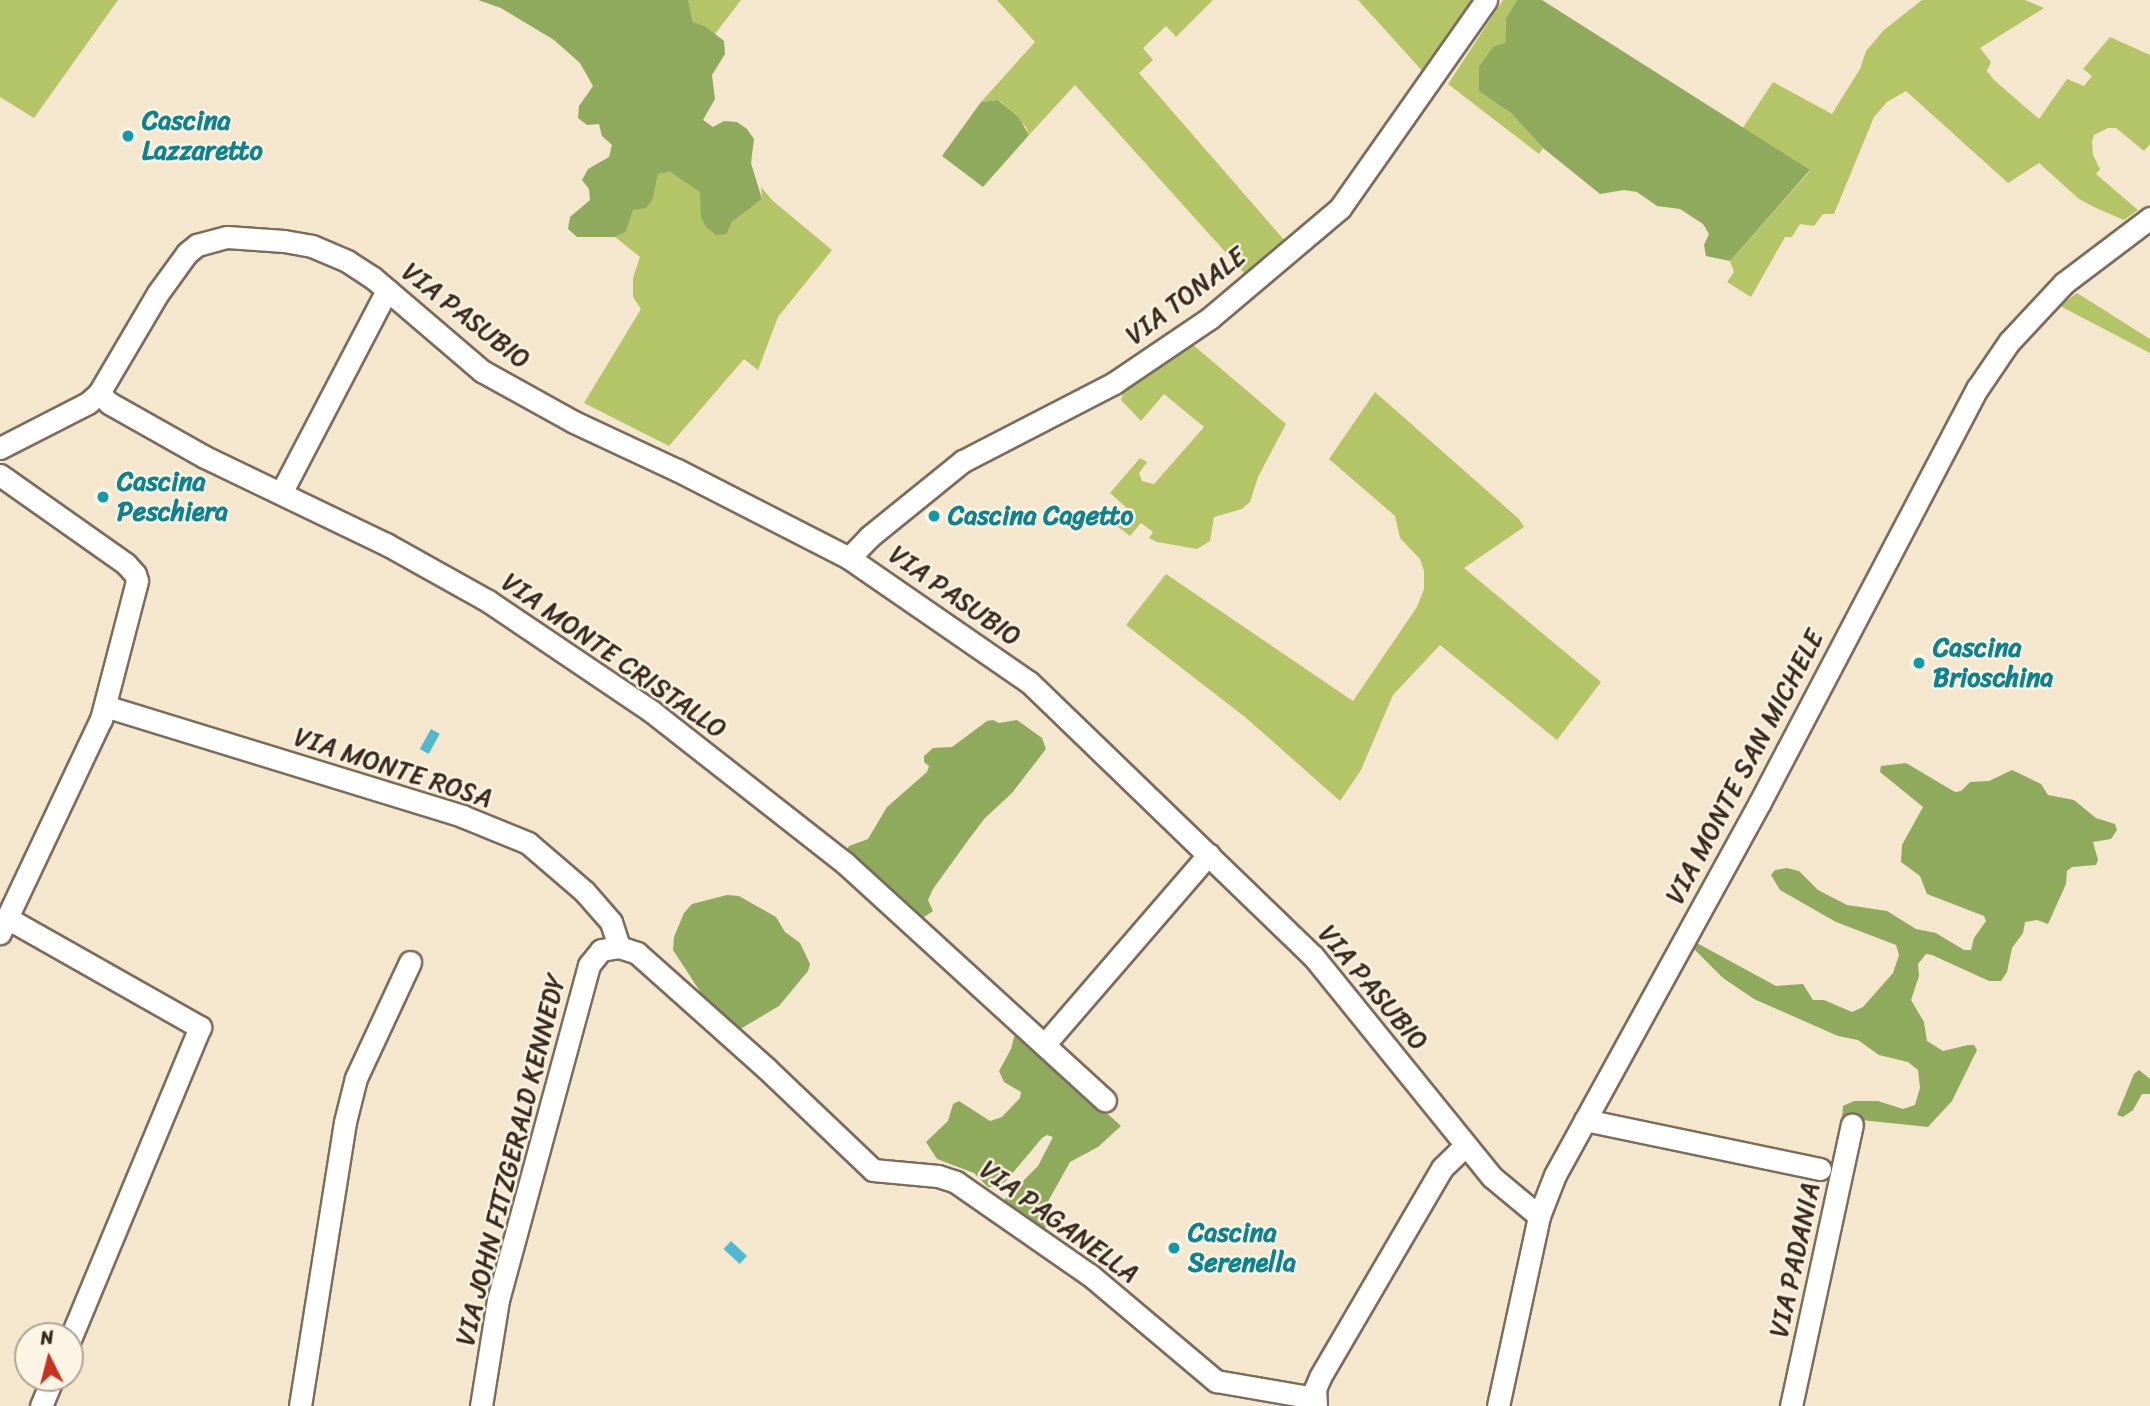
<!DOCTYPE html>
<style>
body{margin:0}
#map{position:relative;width:2150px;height:1406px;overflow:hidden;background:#f4e7cd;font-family:Sriracha,sans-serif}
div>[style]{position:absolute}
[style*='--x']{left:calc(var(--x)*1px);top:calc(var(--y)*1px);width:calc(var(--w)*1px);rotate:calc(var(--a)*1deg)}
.green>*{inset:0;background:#b4c567}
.forest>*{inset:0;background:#8faa5c}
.water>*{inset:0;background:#51b9cf;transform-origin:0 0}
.roads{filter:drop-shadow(2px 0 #7c6c5b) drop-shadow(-2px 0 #7c6c5b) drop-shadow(0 2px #7c6c5b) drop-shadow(0 -2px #7c6c5b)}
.minor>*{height:21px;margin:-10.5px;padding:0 10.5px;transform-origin:10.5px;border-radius:10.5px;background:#fff}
.dots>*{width:19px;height:19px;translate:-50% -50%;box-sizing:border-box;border:4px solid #fcf5e5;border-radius:50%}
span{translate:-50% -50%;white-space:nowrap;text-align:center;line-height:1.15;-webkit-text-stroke:5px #fcf5e5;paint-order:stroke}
.culture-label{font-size:26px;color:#0d838f;font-weight:700}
.left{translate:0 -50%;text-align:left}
.street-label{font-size:26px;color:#3b2a1e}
.north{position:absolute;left:14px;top:1322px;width:70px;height:70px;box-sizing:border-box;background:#fcf5e5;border:2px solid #afa495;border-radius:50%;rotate:354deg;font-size:19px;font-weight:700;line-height:28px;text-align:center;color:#3b2a1e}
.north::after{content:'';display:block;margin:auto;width:24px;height:32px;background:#c8321e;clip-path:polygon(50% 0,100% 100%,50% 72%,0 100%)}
</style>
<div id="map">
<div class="green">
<div style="clip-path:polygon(0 0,118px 0,34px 118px,0 97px)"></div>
<div style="clip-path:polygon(688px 0,741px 0,715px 34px,705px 26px,693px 22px)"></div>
<div style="clip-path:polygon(997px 0,1213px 0,1176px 37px,1166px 26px,1143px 48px,1153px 60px,1139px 73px,1285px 241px,1246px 275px,1075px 85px,1029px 135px,1026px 127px,999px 100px,981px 102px,1035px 42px)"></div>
<div style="clip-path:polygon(1358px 0,1474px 0,1425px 74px)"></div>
<div style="clip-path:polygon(1503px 0,1517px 0,1506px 18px,1505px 43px,1479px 90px,1511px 113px,1543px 148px,1539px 154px,1448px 84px)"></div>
<div style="clip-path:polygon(1922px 0,2025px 0,2044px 8px,1980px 48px,1991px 62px,1987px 71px,1994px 80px,2039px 119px,2067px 79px,2084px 86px,2092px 76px,2083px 69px,2110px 37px,2150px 55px,2150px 144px,2144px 151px,2116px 128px,2108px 128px,2094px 135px,2092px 142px,2093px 155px,2100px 169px,2096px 174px,2138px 210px,2124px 220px,2096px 208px,2079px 199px,2039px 163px,2008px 183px,1906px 91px,1887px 102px,1874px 117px,1834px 214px,1823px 214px,1814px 226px,1800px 224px,1792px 237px,1785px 237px,1751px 297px,1727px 282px,1734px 272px,1730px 261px,1810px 171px,1742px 129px,1773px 82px,1832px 114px,1860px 69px,1866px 51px,1884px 30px)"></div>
<div style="clip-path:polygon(670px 172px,701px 192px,701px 217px,727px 234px,732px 222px,762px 199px,761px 187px,773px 201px,832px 250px,778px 317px,758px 370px,744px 359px,669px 446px,584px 403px,641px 309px,633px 297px,633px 278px,640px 257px,615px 237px,626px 232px,633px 210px,653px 199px,658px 174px)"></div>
<div style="clip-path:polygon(2077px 293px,2150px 339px,2150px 353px,2060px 306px)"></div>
<div style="clip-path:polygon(1192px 344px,1286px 424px,1258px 477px,1250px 502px,1242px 509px,1214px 517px,1210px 541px,1197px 549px,1157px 542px,1149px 538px,1153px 532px,1141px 523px,1130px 536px,1117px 526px,1129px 510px,1110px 493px,1140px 458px,1147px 462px,1139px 473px,1142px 481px,1154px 484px,1204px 427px,1164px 394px,1141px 421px,1121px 400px,1125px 388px)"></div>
<div style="clip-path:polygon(1375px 392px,1519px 519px,1524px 527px,1464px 568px,1601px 682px,1557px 740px,1440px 645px,1393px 695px,1361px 770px,1340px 801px,1245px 717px,1126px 625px,1166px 574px,1353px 701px,1417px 607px,1424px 589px,1424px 571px,1420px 559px,1400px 538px,1395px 516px,1329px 459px)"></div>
</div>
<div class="forest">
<div style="clip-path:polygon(478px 0,688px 0,693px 22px,705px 26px,724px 41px,725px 54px,712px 75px,715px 99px,703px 120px,713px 127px,724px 121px,737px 122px,747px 129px,754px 139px,751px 163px,762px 199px,732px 222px,727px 234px,716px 235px,706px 227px,701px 217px,700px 192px,670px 172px,658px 174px,653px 199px,646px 208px,633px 210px,626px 232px,615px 237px,577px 237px,568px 229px,570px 217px,590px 200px,589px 189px,582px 180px,588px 169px,609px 157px,612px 145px,602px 136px,599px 124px,587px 125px,578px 118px,579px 106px,593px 86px,580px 63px,554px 40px,501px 8px)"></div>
<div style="clip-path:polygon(1517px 0,1542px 0,1810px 170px,1730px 261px,1706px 256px,1704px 245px,1709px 234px,1703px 224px,1680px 209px,1657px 206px,1637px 192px,1624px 190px,1600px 194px,1543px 148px,1511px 113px,1479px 91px,1479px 67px,1493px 47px,1505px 43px,1506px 18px)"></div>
<div style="clip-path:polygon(998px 100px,1019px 118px,1029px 135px,983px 187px,942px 156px,981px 102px)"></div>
<div style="clip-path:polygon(993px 720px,999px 723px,1017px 720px,1042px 738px,1046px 749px,1012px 793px,985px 818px,969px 839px,933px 889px,928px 900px,933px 911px,918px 921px,846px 851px,849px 846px,868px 839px,887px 807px,927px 772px,929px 766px,924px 762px,924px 756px,933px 748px,952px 747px,987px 721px)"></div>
<div style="clip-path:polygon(1906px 763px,1955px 792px,1961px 791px,1970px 782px,1989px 781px,2012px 770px,2041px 784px,2048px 795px,2074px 800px,2096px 818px,2115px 824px,2117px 830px,2111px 839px,2093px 842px,2098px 860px,2096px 865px,2072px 867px,2067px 871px,2066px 884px,2048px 924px,2037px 920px,2025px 922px,2023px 933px,2012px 948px,2007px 972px,2001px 981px,1989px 981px,1932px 955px,1926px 954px,1918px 964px,1919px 976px,1911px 1000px,1924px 1022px,1927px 1041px,1943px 1051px,1968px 1045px,1974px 1045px,1977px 1050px,1952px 1101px,1928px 1127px,1842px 1118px,1843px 1106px,1854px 1101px,1878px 1101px,1903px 1109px,1915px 1105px,1920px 1088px,1918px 1070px,1908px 1062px,1879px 1055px,1858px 1040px,1838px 1036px,1754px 999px,1723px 978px,1692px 947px,1695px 942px,1776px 986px,1803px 984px,1813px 1000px,1824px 1000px,1852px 1012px,1863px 1007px,1893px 973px,1899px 955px,1896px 945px,1836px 922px,1780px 890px,1771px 875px,1775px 870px,1787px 868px,1799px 871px,1818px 890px,1847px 905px,1887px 911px,1916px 929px,1936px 933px,1964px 950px,1971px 950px,1974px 938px,1986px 921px,1984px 916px,1927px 894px,1920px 876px,1901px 862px,1902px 845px,1923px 807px,1880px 772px,1881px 766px)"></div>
<div style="clip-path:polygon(727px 895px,739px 896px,776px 917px,785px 932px,800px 943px,810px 964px,808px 971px,779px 1006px,742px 1028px,730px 1024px,705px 999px,673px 950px,674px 937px,684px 913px,692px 904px)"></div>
<div style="clip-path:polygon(1024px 1030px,1044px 1045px,1041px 1060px,1057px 1068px,1079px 1089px,1084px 1099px,1099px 1106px,1121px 1126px,1098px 1147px,1070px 1162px,1046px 1205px,1046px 1228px,1033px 1224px,1004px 1200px,1038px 1166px,1053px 1137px,1047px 1135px,1042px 1138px,1005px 1182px,994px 1187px,988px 1187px,974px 1173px,937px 1159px,926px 1142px,948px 1121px,953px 1104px,959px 1101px,990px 1121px,1002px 1117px,1020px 1098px,1021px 1092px,1004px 1082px,999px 1071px,1011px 1049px,1014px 1037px)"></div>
<div style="clip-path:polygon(2139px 1070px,2150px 1079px,2150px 1094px,2142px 1094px,2133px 1110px,2123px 1117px,2117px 1115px,2134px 1074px)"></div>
</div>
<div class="water">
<div style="left:431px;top:729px;width:10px;height:23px;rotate:29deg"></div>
<div style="left:731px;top:1241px;width:22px;height:11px;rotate:43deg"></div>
</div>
<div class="roads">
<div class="minor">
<div style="--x:99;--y:393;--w:14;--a:45"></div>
<div style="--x:109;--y:403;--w:110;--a:29.4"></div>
<div style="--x:205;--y:457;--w:201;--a:25.7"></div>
<div style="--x:386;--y:544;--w:117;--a:29.2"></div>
<div style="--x:488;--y:601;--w:197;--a:34"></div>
<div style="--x:651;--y:711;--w:246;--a:38.1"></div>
<div style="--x:845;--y:863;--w:352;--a:42.4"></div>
<div style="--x:0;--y:448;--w:99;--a:-27.1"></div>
<div style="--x:88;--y:403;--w:15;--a:-42"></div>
<div style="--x:99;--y:393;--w:116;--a:-59.5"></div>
<div style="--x:158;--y:293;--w:49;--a:-54.1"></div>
<div style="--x:187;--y:253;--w:13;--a:-39"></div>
<div style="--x:197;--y:245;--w:31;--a:-15"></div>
<div style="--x:227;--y:237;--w:57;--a:4"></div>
<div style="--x:284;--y:241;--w:28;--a:10"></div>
<div style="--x:312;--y:246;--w:38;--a:23"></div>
<div style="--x:347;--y:261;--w:30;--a:33"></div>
<div style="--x:372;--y:277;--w:145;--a:40.5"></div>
<div style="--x:482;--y:371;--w:105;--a:29"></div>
<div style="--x:574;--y:422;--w:114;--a:25"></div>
<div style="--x:677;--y:470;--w:193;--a:27.1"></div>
<div style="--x:849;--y:558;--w:219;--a:34.6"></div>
<div style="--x:1029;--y:682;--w:395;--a:44"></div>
<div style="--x:1313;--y:956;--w:284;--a:51"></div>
<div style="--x:1492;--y:1177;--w:61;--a:39.7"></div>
<div style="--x:0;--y:475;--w:154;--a:35.2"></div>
<div style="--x:126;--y:564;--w:13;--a:48"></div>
<div style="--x:135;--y:574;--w:7;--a:74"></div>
<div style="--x:137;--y:581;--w:143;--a:104.6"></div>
<div style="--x:101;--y:719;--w:237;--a:115.3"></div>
<div style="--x:281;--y:493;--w:229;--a:-62.4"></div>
<div style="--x:849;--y:558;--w:29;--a:-46"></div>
<div style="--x:869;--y:537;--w:121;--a:-39"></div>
<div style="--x:963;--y:461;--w:170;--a:-27.3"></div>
<div style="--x:1114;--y:383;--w:116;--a:-34.1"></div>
<div style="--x:1210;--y:318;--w:170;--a:-40.2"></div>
<div style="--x:1340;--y:208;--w:254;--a:-54.9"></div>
<div style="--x:105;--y:706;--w:374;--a:17.1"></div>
<div style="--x:462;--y:816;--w:71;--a:22.2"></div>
<div style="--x:528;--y:843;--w:74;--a:40.6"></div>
<div style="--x:584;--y:891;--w:41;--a:48.9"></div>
<div style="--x:611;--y:922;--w:26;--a:72"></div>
<div style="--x:7;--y:918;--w:222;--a:29.5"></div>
<div style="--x:200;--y:1027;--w:338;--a:112.6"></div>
<div style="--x:1044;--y:1045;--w:252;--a:-49.2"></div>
<div style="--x:1585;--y:1120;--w:240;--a:11.8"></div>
<div style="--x:41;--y:1406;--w:30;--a:-67"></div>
<div style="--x:300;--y:1406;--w:288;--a:-81"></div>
<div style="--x:345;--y:1122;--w:45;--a:-76"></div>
<div style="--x:356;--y:1078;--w:128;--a:-65"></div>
<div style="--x:481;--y:1406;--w:107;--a:-80.9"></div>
<div style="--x:498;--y:1300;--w:347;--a:-74.8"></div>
<div style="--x:589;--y:965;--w:19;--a:-51"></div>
<div style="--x:601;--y:950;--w:18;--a:-9"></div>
<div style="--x:619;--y:947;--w:19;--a:18"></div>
<div style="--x:637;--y:953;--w:173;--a:41.7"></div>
<div style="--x:766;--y:1068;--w:148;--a:43.6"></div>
<div style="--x:873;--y:1170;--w:65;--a:5.3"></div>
<div style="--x:938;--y:1176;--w:19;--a:18"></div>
<div style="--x:956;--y:1182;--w:163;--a:34.8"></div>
<div style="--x:1090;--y:1275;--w:165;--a:40.1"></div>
<div style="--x:1216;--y:1381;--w:99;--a:9.8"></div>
<div style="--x:1316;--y:1406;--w:17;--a:-93"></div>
<div style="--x:1315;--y:1389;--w:13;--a:-67"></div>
<div style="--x:1320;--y:1377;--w:242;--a:-59.7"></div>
<div style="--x:1442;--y:1168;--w:33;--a:-44"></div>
<div style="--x:1498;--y:1406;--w:194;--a:-77.8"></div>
<div style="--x:1539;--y:1216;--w:44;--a:-68.7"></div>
<div style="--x:1555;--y:1175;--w:426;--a:-61.2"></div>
<div style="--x:1760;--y:802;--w:467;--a:-62.3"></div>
<div style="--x:1977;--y:389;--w:57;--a:-55.8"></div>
<div style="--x:2009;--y:342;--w:81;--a:-47"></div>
<div style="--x:2064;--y:283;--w:108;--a:-37.1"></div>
<div style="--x:1791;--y:1406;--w:288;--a:-77.8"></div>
</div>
</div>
<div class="dots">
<div style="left:128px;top:136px;background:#0f9aa8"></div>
<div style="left:103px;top:497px;background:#0f9aa8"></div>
<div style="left:934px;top:516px;background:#0f9aa8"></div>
<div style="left:1919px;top:663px;background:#0f9aa8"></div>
<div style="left:1174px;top:1248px;background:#0f9aa8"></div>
</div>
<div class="culture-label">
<span class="left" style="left:142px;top:136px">Cascina<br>Lazzaretto</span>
<span class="left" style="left:117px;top:497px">Cascina<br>Peschiera</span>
<span class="left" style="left:948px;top:516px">Cascina Cagetto</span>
<span class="left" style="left:1933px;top:663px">Cascina<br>Brioschina</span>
<span class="left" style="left:1188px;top:1248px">Cascina<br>Serenella</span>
</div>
<div class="street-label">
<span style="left:1186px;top:296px;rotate:-37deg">VIA TONALE</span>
<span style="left:466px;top:316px;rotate:38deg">VIA PASUBIO</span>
<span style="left:955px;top:596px;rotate:35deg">VIA PASUBIO</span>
<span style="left:614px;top:656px;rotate:35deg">VIA MONTE CRISTALLO</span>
<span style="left:1745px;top:767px;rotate:-62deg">VIA MONTE SAN MICHELE</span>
<span style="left:393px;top:768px;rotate:18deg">VIA MONTE ROSA</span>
<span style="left:1373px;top:988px;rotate:50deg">VIA PASUBIO</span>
<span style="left:511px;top:1160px;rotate:-76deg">VIA JOHN FITZGERALD KENNEDY</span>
<span style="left:1059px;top:1222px;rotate:36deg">VIA PAGANELLA</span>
<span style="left:1795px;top:1260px;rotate:-78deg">VIA PADANIA</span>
</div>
<div class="north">N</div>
</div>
